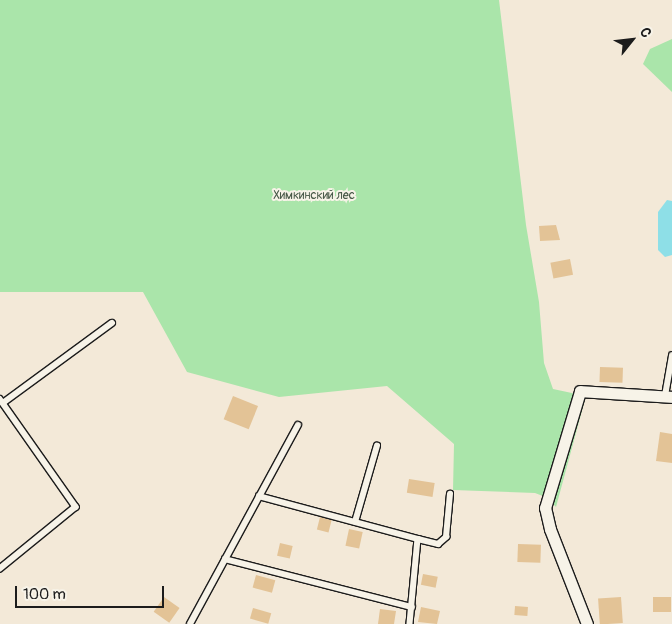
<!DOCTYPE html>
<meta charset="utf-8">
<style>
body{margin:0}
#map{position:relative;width:672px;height:624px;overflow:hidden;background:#f3e9d8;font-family:Pangolin,sans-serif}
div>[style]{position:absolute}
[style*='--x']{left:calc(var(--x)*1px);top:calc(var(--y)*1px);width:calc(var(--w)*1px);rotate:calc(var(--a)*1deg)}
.green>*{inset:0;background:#aae5aa}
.water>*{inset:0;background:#8edfe7}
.building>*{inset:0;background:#e3c396;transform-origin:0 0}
.roads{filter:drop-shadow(1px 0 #1c1c1c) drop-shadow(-1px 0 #1c1c1c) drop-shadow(0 1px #1c1c1c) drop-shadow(0 -1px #1c1c1c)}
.service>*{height:5.5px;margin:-2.75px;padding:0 2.75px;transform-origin:2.75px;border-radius:2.75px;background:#f7f3e8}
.minor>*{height:11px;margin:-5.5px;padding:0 5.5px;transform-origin:5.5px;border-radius:5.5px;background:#f7f3e8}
span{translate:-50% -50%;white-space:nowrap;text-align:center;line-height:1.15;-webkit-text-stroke:4px #f7f3e8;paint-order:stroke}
.park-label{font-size:12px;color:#475847}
.north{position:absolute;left:607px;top:15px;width:50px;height:50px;-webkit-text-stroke:4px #f7f3e8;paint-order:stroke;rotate:61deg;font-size:14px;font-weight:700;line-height:20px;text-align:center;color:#1c1c1c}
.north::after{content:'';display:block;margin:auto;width:18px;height:22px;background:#1c1c1c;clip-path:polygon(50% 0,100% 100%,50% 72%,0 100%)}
.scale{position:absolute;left:15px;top:586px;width:149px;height:22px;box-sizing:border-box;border:2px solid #1c1c1c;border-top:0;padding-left:6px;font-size:15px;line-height:18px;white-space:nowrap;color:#1c1c1c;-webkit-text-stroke:4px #f7f3e8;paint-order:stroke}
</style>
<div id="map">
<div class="green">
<div style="clip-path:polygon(0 0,499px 0,526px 225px,539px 302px,544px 363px,553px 389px,586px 396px,556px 507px,548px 498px,535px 493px,453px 490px,454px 444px,387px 386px,279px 397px,187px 372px,143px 292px,0 292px)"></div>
<div style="clip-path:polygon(672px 39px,672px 92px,643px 64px,650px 49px)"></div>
</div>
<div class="water">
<div style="clip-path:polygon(667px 200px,672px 201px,672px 255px,665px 257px,658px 250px,658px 212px)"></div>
</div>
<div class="building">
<div style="clip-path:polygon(556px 225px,560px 240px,540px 241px,539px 226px)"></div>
<div style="left:570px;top:259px;width:16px;height:20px;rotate:79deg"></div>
<div style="left:600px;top:367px;width:23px;height:15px;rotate:2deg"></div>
<div style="left:233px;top:396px;width:27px;height:25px;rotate:22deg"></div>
<div style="clip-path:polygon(660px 432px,672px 434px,672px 463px,656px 461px)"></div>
<div style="left:409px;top:479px;width:26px;height:14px;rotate:9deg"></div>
<div style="left:320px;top:517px;width:12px;height:13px;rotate:14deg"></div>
<div style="left:349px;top:529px;width:14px;height:17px;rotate:12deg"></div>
<div style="left:280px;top:543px;width:13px;height:13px;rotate:13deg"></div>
<div style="left:518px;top:544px;width:23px;height:18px;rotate:2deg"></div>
<div style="left:423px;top:574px;width:15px;height:11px;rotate:11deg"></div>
<div style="left:256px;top:575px;width:20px;height:13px;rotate:15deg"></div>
<div style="left:164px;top:597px;width:19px;height:18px;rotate:35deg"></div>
<div style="left:621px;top:597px;width:26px;height:23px;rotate:86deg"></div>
<div style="left:653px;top:597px;width:18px;height:15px"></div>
<div style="left:515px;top:606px;width:13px;height:9px;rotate:4deg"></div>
<div style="clip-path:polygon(421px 607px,440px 611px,437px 624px,418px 622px)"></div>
<div style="left:253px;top:608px;width:19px;height:11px;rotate:16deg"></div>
<div style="clip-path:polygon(380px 609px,396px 611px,394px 624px,378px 624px)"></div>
</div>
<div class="roads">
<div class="service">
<div style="--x:665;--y:396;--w:41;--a:-80.1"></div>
<div style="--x:0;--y:399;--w:132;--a:54.9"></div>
<div style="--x:76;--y:507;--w:98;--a:140.8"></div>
<div style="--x:3;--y:403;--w:135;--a:-36.3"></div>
<div style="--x:259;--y:496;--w:165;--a:15.1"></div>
<div style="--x:418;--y:539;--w:85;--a:95.4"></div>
<div style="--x:355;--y:522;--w:79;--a:-73.9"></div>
<div style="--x:418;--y:539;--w:21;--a:14"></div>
<div style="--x:438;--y:544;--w:11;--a:-41"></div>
<div style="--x:446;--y:537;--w:43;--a:-84.7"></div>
<div style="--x:225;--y:559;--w:193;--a:14.4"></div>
<div style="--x:190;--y:624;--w:226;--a:-61.5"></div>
</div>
<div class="minor">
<div style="--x:587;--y:624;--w:102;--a:-111.3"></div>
<div style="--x:550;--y:529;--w:22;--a:-103"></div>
<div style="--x:545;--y:508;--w:122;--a:-73.3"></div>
<div style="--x:580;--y:391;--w:92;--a:3.7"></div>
</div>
</div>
<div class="park-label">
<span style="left:314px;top:196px">Химкинский лес</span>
</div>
<div class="north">С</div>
<div class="scale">100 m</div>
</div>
